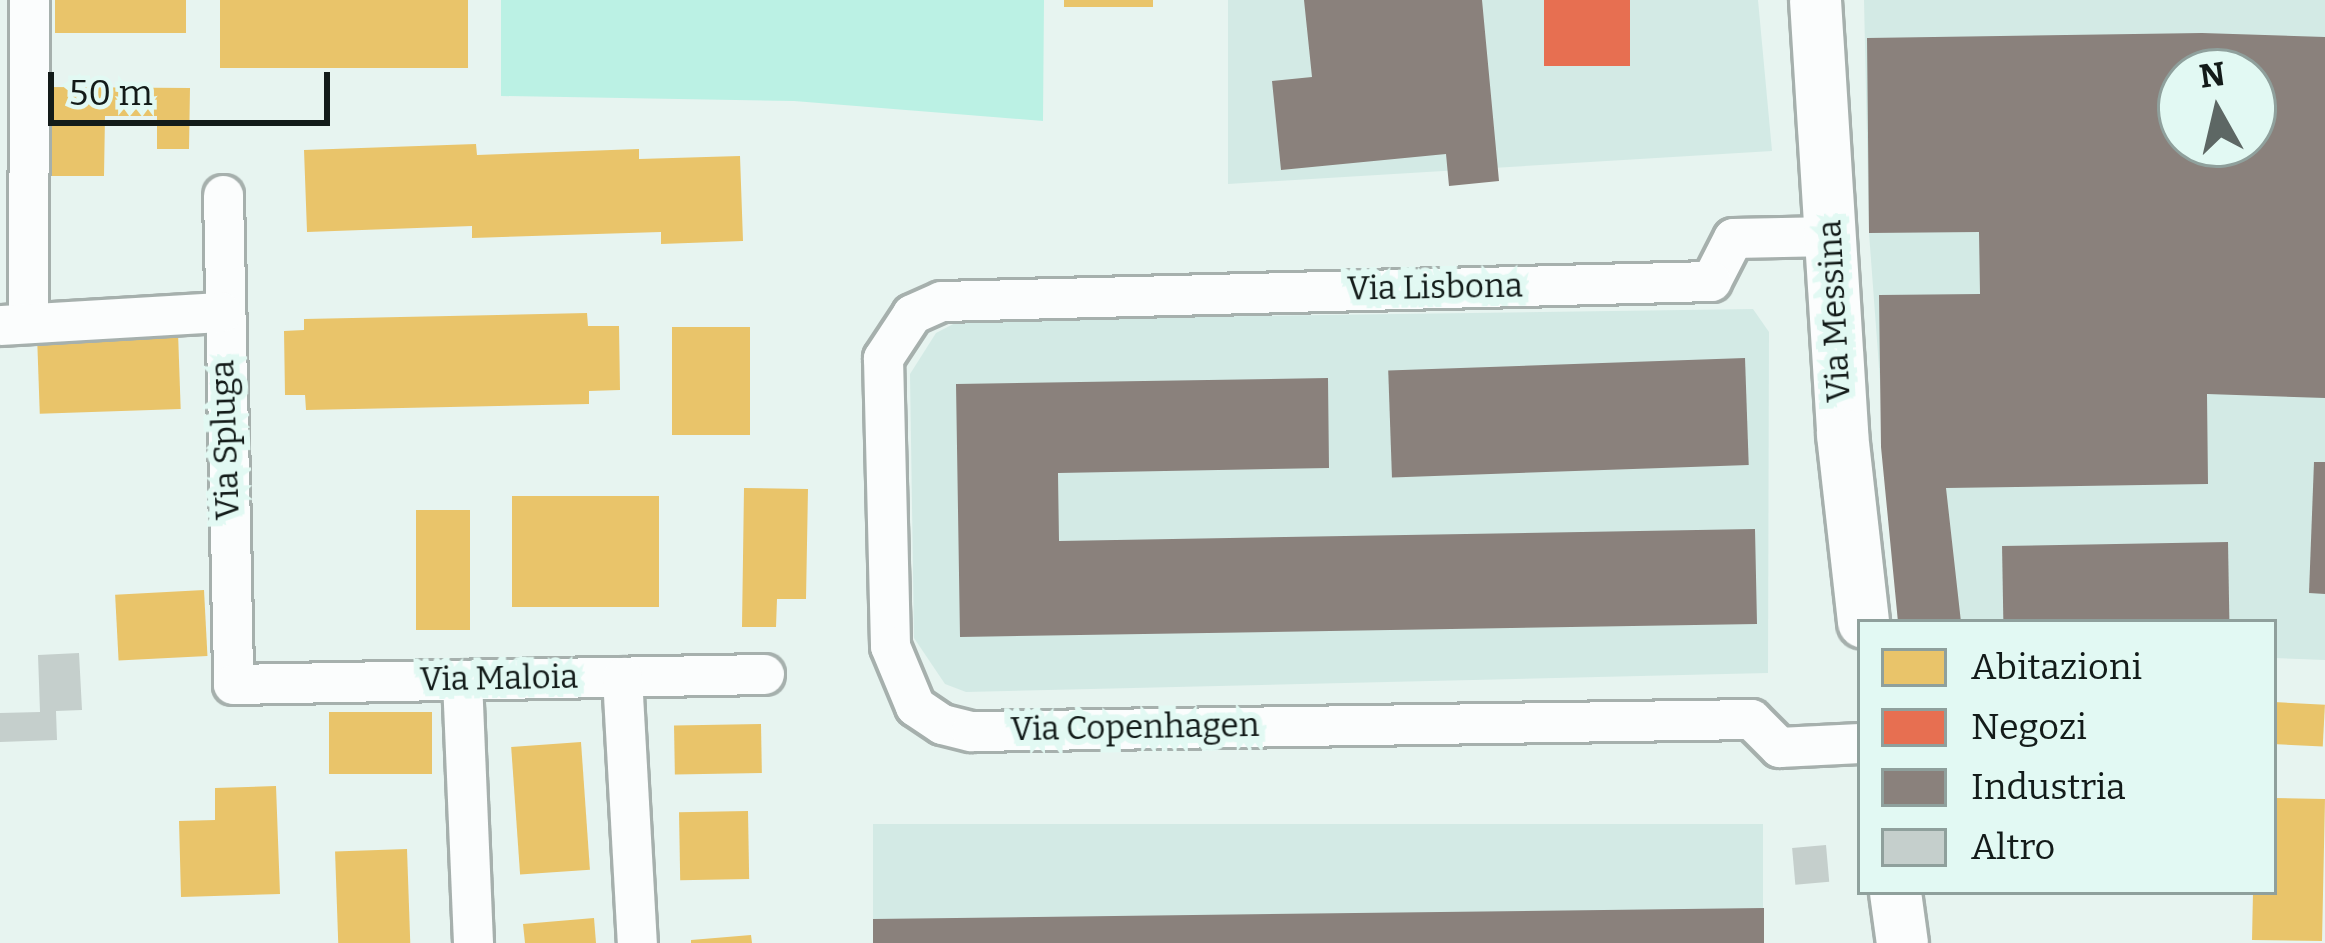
<!DOCTYPE html>
<style>
body{margin:0}
#map{position:relative;width:2325px;height:943px;overflow:hidden;background:#e7f4f0;font-family:Bitter,serif}
div>[style]{position:absolute}
[style*='--x']{left:calc(var(--x)*1px);top:calc(var(--y)*1px);width:calc(var(--w)*1px);rotate:calc(var(--a)*1deg)}
.built>*{inset:0;background:#d3eae5;transform-origin:0 0}
.green>*{inset:0;background:#bbf1e4}
.homes>*{inset:0;background:#e9c46a;transform-origin:0 0}
.shops>*{inset:0;background:#e76f51;transform-origin:0 0}
.industry>*{inset:0;background:#8a817c;transform-origin:0 0}
.building>*{inset:0;background:#c5cfcc;transform-origin:0 0}
.roads{filter:drop-shadow(3px 0 #a6b0ad) drop-shadow(-3px 0 #a6b0ad) drop-shadow(0 3px #a6b0ad) drop-shadow(0 -3px #a6b0ad)}
.minor>*{height:39px;margin:-19.5px;padding:0 19.5px;transform-origin:19.5px;border-radius:19.5px;background:#fbfdfd}
.tertiary>*{height:51px;margin:-25.5px;padding:0 25.5px;transform-origin:25.5px;border-radius:25.5px;background:#fbfdfd}
span{translate:-50% -50%;white-space:nowrap;text-align:center;line-height:1.15;-webkit-text-stroke:12px #e2f9f3;paint-order:stroke}
.street-label{font-size:33px;color:#131b19}
.legend{position:absolute;left:1857px;top:619px;width:420px;height:276px;box-sizing:border-box;background:#e2f9f3;border:3px solid #8fa09c;margin:0;padding:15px 21px;list-style:none;font-size:36px;color:#131b19}
.legend li{display:flex;align-items:center;gap:24px;height:60px}
.legend b{width:60px;border:3px solid #8fa09c}
.north{position:absolute;left:2157px;top:48px;width:120px;height:120px;box-sizing:border-box;background:#e2f9f3;border:3px solid #8fa09c;border-radius:50%;rotate:352deg;font-size:33px;font-weight:700;line-height:48px;text-align:center;color:#131b19}
.north::after{content:'';display:block;margin:auto;width:42px;height:54px;background:#5d6764;clip-path:polygon(50% 0,100% 100%,50% 72%,0 100%)}
.scale{position:absolute;left:48px;top:72px;width:282px;height:54px;box-sizing:border-box;border:6px solid #131b19;border-top:0;padding-left:15px;font-size:36px;line-height:42px;white-space:nowrap;color:#131b19;-webkit-text-stroke:9px #e2f9f3;paint-order:stroke}
</style>
<div id="map">
<div class="built">
<div style="clip-path:polygon(1228px 0,1758px 0,1772px 151px,1228px 184px)"></div>
<div style="clip-path:polygon(evenodd,1864px 0,2325px 0,2325px 660px,2274px 658px,2274px 622px,1898px 622px,1869px 233px,1864px 0,2181px 72px,2253px 72px,2253px 144px,2181px 144px,2181px 72px)"></div>
<div style="clip-path:polygon(1753px 309px,1769px 332px,1768px 673px,966px 692px,945px 684px,914px 638px,910px 374px,936px 333px,961px 320px)"></div>
<div style="left:1763px;top:824px;width:119px;height:890px;rotate:90deg"></div>
</div>
<div class="green">
<div style="clip-path:polygon(501px 0,1044px 0,1043px 121px,794px 101px,501px 96px)"></div>
</div>
<div class="homes">
<div style="left:55px;top:0;width:131px;height:33px"></div>
<div style="left:220px;top:0;width:248px;height:68px"></div>
<div style="left:1064px;top:0;width:89px;height:7px"></div>
<div style="clip-path:polygon(48px 87px,190px 88px,189px 149px,157px 149px,157px 116px,105px 116px,104px 176px,47px 176px)"></div>
<div style="clip-path:polygon(476px 144px,477px 155px,639px 149px,639px 159px,740px 156px,743px 241px,661px 244px,661px 232px,472px 238px,472px 226px,307px 232px,304px 150px)"></div>
<div style="clip-path:polygon(587px 313px,588px 326px,619px 326px,620px 390px,589px 391px,589px 404px,306px 410px,305px 395px,285px 395px,284px 331px,304px 330px,304px 319px)"></div>
<div style="left:672px;top:327px;width:78px;height:108px"></div>
<div style="left:178px;top:332px;width:77px;height:141px;rotate:88deg"></div>
<div style="clip-path:polygon(744px 488px,808px 489px,806px 599px,777px 599px,776px 627px,742px 627px)"></div>
<div style="left:512px;top:496px;width:147px;height:111px"></div>
<div style="left:416px;top:510px;width:54px;height:120px"></div>
<div style="left:204px;top:590px;width:66px;height:89px;rotate:87deg"></div>
<div style="left:2274px;top:702px;width:51px;height:42px;rotate:3deg"></div>
<div style="left:329px;top:712px;width:103px;height:62px"></div>
<div style="left:761px;top:724px;width:49px;height:87px;rotate:89deg"></div>
<div style="left:581px;top:742px;width:128px;height:70px;rotate:86deg"></div>
<div style="clip-path:polygon(276px 786px,280px 894px,181px 897px,179px 821px,215px 820px,215px 788px)"></div>
<div style="clip-path:polygon(2274px 798px,2325px 799px,2322px 941px,2252px 940px,2253px 892px,2274px 892px)"></div>
<div style="left:748px;top:811px;width:68px;height:69px;rotate:89deg"></div>
<div style="left:407px;top:849px;width:94px;height:72px;rotate:88deg"></div>
<div style="clip-path:polygon(594px 918px,596px 943px,525px 943px,523px 924px)"></div>
<div style="clip-path:polygon(751px 935px,752px 943px,691px 943px,691px 940px)"></div>
</div>
<div class="shops">
<div style="left:1544px;top:0;width:86px;height:66px"></div>
</div>
<div class="industry">
<div style="clip-path:polygon(1304px 0,1482px 0,1499px 181px,1449px 186px,1446px 154px,1281px 170px,1272px 81px,1312px 77px)"></div>
<div style="clip-path:polygon(evenodd,2202px 33px,2325px 37px,2325px 398px,2207px 394px,2208px 484px,1946px 488px,1961px 622px,1898px 622px,1881px 447px,1879px 295px,1980px 294px,1979px 232px,1869px 233px,1867px 38px,2202px 33px,2181px 72px,2253px 72px,2253px 144px,2181px 144px,2181px 72px)"></div>
<div style="left:1745px;top:358px;width:107px;height:357px;rotate:88deg"></div>
<div style="clip-path:polygon(1328px 378px,1329px 468px,1058px 473px,1059px 541px,1755px 529px,1757px 624px,960px 637px,956px 384px)"></div>
<div style="clip-path:polygon(2314px 462px,2325px 462px,2325px 594px,2309px 593px)"></div>
<div style="left:2228px;top:542px;width:80px;height:226px;rotate:89deg"></div>
<div style="clip-path:polygon(1764px 908px,1764px 943px,873px 943px,873px 919px)"></div>
</div>
<div class="building">
<div style="clip-path:polygon(79px 653px,82px 710px,56px 711px,57px 740px,0 742px,0 713px,40px 712px,38px 655px)"></div>
<div style="left:1826px;top:845px;width:37px;height:34px;rotate:85deg"></div>
</div>
<div class="roads">
<div class="minor">
<div style="--x:223;--y:195;--w:489;--a:88.8"></div>
<div style="--x:233;--y:684;--w:531;--a:-1.08"></div>
<div style="--x:1831;--y:236;--w:98;--a:178.8"></div>
<div style="--x:1733;--y:238;--w:48;--a:117.1"></div>
<div style="--x:1711;--y:281;--w:770;--a:178.51"></div>
<div style="--x:941;--y:301;--w:32;--a:156"></div>
<div style="--x:912;--y:314;--w:53;--a:123.4"></div>
<div style="--x:883;--y:358;--w:288;--a:88.6"></div>
<div style="--x:890;--y:646;--w:65;--a:67.4"></div>
<div style="--x:915;--y:706;--w:32;--a:34"></div>
<div style="--x:942;--y:724;--w:30;--a:14"></div>
<div style="--x:971;--y:731;--w:780;--a:-0.88"></div>
<div style="--x:1751;--y:719;--w:40;--a:45"></div>
<div style="--x:1779;--y:747;--w:81;--a:-2.8"></div>
<div style="--x:28;--y:322;--w:322;--a:-89.8"></div>
<div style="--x:0;--y:325;--w:222;--a:-3.4"></div>
<div style="--x:622;--y:677;--w:266;--a:86.8"></div>
<div style="--x:462;--y:680;--w:263;--a:87.6"></div>
</div>
<div class="tertiary">
<div style="--x:1815;--y:0;--w:435;--a:86.4"></div>
<div style="--x:1842;--y:434;--w:189;--a:83.6"></div>
<div style="--x:1895;--y:892;--w:51;--a:82.2"></div>
</div>
</div>
<div class="street-label">
<span style="left:1435px;top:288px;rotate:-1deg">Via Lisbona</span>
<span style="left:1835px;top:311px;rotate:-93deg">Via Messina</span>
<span style="left:226px;top:440px;rotate:-92deg">Via Spluga</span>
<span style="left:499px;top:679px;rotate:-1deg">Via Maloia</span>
<span style="left:1135px;top:728px;rotate:-1deg">Via Copenhagen</span>
</div>
<ul class="legend">
<li><b style="height:33px;background:#e9c46a"></b>Abitazioni</li>
<li><b style="height:33px;background:#e76f51"></b>Negozi</li>
<li><b style="height:33px;background:#8a817c"></b>Industria</li>
<li><b style="height:33px;background:#c5cfcc"></b>Altro</li>
</ul>
<div class="north">N</div>
<div class="scale">50 m</div>
</div>
